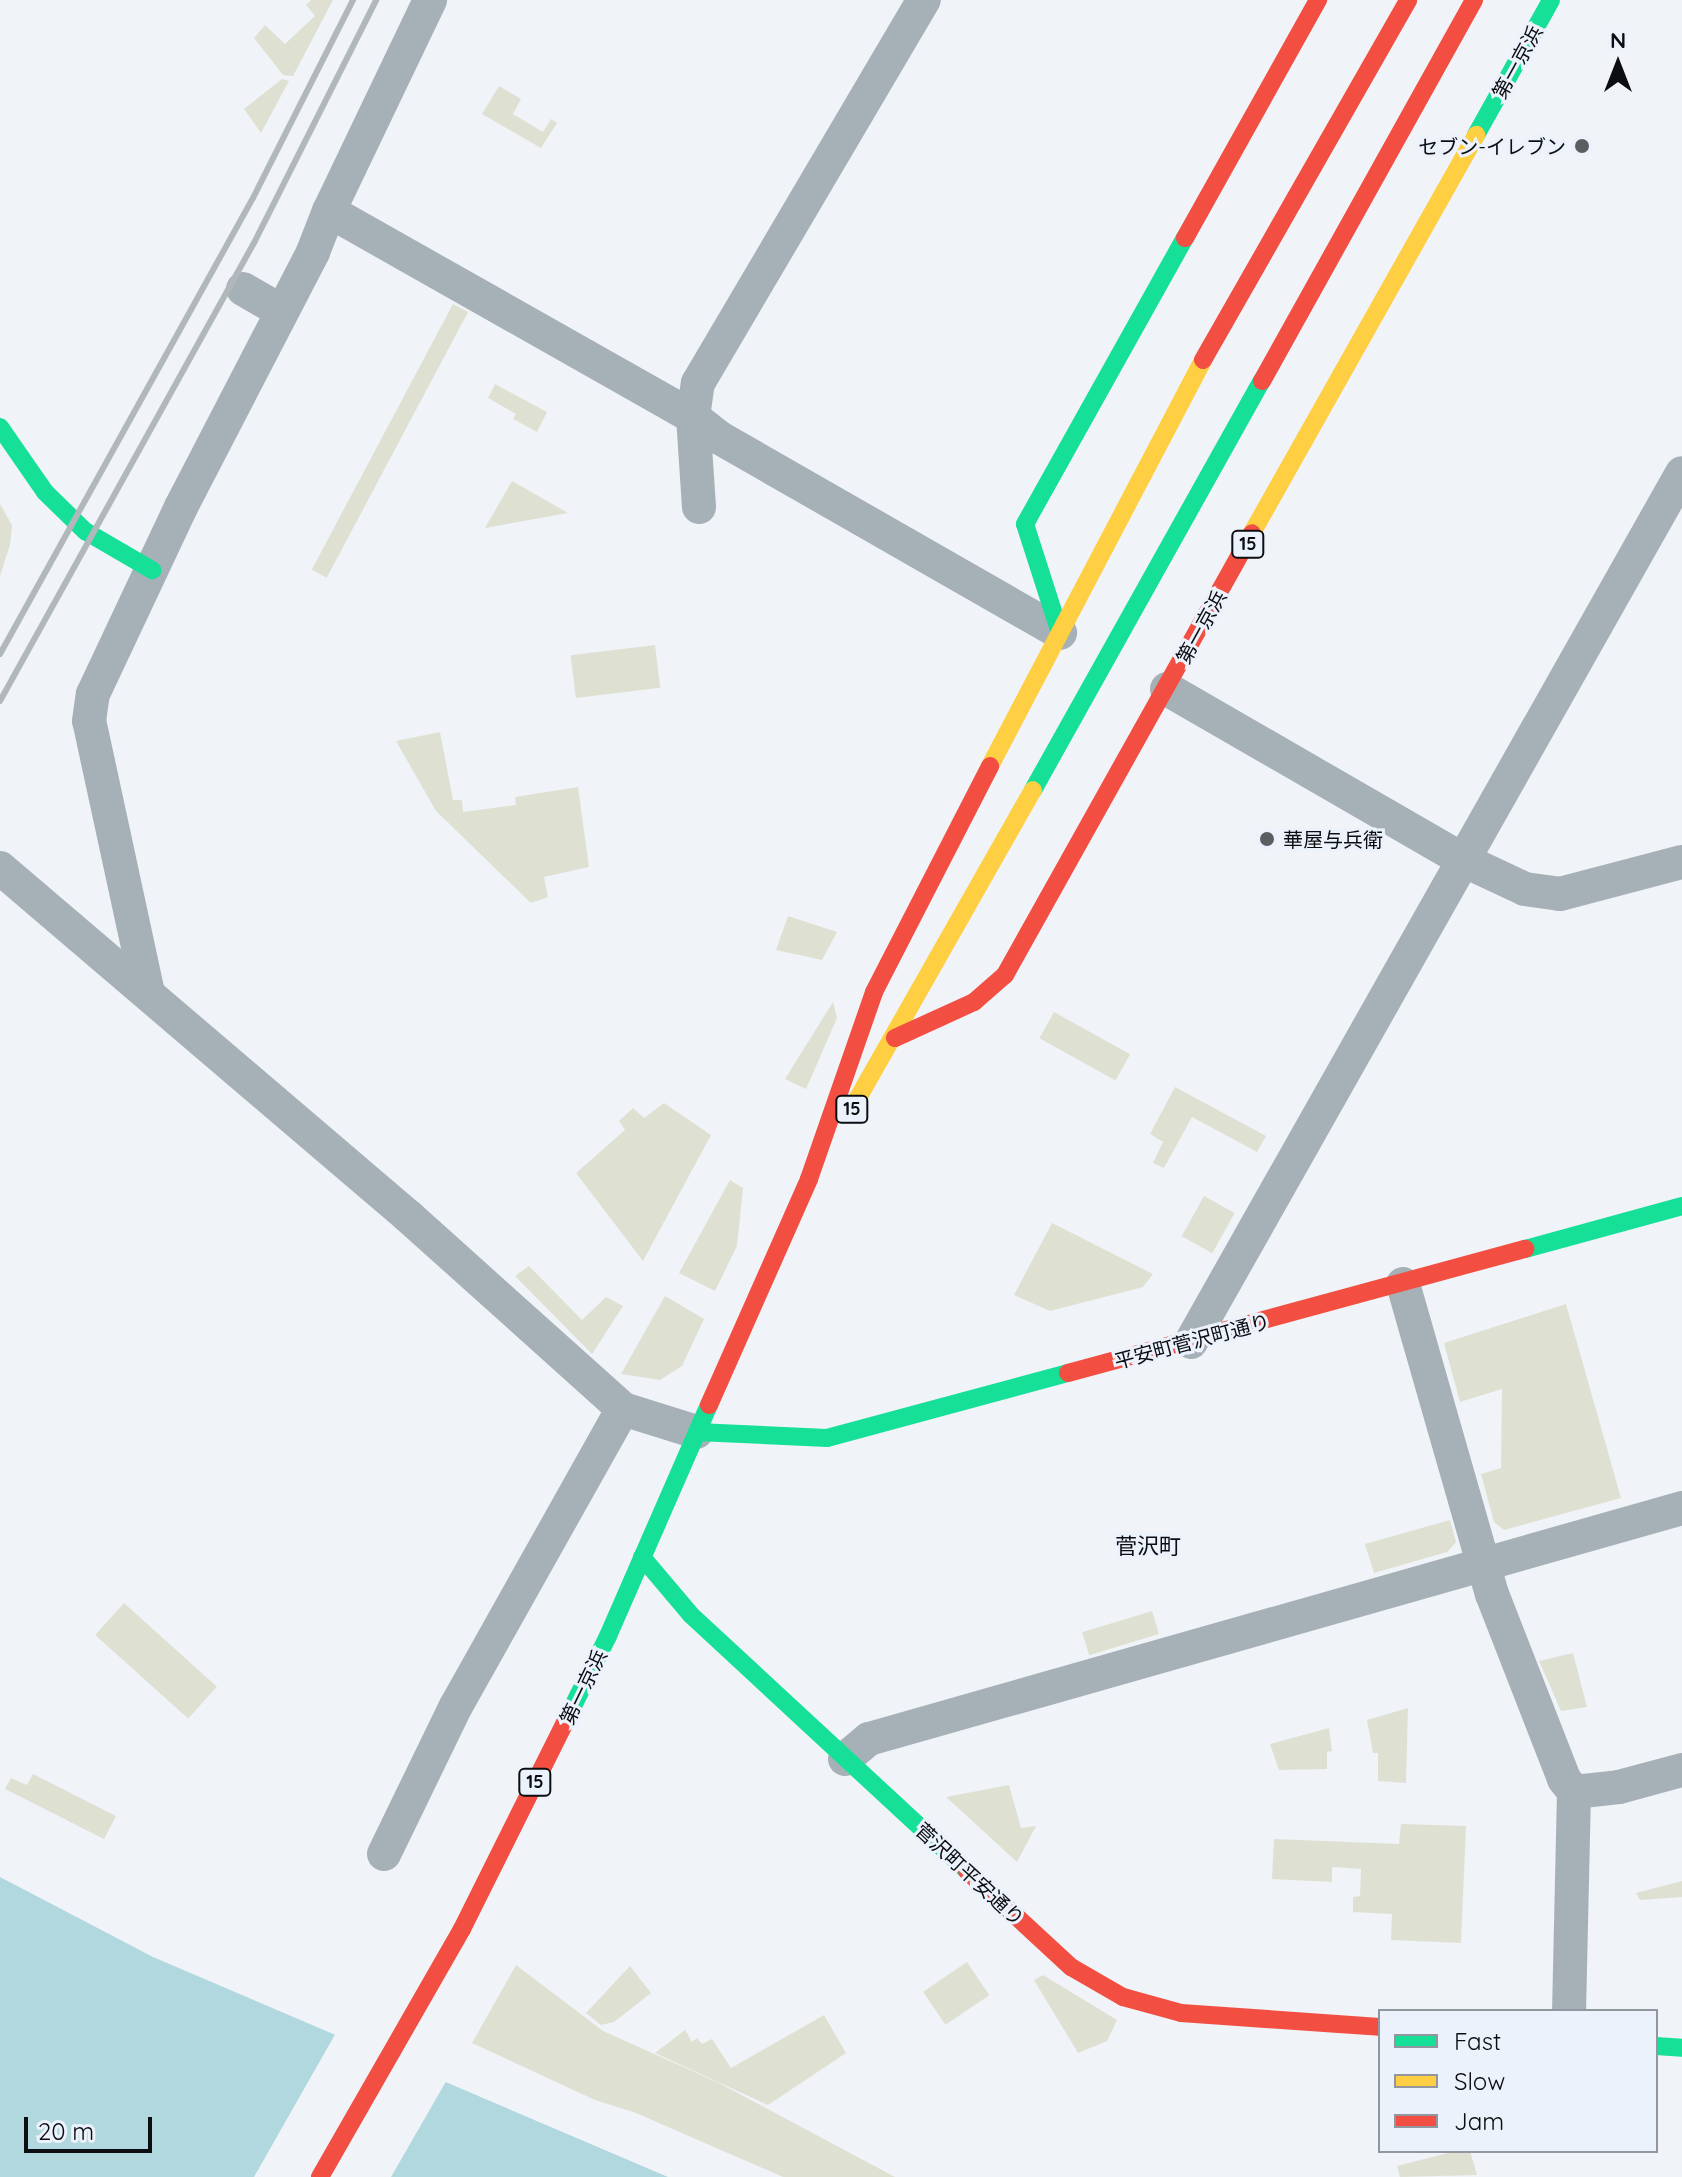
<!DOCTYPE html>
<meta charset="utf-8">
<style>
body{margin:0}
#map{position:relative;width:1682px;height:2177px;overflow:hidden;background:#f0f3f8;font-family:Quicksand,"Noto Sans JP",sans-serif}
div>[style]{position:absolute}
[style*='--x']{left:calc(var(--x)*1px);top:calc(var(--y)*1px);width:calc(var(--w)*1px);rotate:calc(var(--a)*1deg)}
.green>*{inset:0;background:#dee1d2;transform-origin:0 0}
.water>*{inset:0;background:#b0d8de}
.pier>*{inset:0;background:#f0f3f8}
.street>*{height:34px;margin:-17px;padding:0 17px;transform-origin:17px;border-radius:17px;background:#a6b1b7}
.fast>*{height:18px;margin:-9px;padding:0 9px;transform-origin:9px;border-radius:9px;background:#16e098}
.slow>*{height:18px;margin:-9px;padding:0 9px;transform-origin:9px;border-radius:9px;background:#ffcf43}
.jam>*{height:18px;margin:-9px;padding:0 9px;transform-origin:9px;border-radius:9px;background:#f24e42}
.rail>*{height:6px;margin:-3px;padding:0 3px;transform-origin:3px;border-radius:3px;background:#b0b8bc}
.dots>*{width:22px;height:22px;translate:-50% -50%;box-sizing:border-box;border:4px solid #ecf2fc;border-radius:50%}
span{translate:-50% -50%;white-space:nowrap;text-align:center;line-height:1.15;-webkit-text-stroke:6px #ecf2fc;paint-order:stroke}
.shield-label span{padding:2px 6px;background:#ecf2fc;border:2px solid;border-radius:6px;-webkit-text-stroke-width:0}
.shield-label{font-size:18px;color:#0b0d10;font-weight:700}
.street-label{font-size:20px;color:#0b0d10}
.poi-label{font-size:20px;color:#0b0d10}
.right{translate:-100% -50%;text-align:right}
.left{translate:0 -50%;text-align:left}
.neighbourhood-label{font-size:22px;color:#0b0d10}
.legend{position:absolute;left:1378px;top:2009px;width:280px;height:144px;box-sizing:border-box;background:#ecf2fc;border:2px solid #92969e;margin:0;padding:10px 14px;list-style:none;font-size:24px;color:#0b0d10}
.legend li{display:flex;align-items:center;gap:16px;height:40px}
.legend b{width:40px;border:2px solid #92969e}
.north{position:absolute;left:1578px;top:24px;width:80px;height:80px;-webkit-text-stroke:6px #ecf2fc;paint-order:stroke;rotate:0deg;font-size:22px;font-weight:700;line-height:32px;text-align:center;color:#0b0d10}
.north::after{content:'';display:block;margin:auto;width:28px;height:36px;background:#0b0d10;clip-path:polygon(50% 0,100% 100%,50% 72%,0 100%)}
.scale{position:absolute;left:24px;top:2117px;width:128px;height:36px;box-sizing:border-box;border:4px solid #0b0d10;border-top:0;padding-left:10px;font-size:24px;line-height:28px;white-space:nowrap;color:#0b0d10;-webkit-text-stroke:6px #ecf2fc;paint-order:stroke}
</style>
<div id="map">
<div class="green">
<div style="clip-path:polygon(311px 0,333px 0,293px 76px,283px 75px,254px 38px,265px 25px,285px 44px,315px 16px,306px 5px)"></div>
<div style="clip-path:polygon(282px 79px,289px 81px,261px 133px,244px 109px)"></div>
<div style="clip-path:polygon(499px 86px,521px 99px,513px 114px,543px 132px,551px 119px,557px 123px,541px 148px,482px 114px)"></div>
<div style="left:453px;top:304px;width:17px;height:301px;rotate:28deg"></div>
<div style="clip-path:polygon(495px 384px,547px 412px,537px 432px,513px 419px,516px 414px,488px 398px)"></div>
<div style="clip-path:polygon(512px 481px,568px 513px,485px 528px)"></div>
<div style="clip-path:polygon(0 504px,12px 525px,10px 545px,0 576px)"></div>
<div style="left:655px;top:645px;width:43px;height:85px;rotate:83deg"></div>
<div style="clip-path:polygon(440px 732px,453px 800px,462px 800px,463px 812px,516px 805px,515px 797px,578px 787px,589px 867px,544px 877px,548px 897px,531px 903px,436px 811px,396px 741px)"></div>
<div style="clip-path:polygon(788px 916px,837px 932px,822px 960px,776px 950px)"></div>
<div style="clip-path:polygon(833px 1002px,837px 1018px,806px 1089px,785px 1079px)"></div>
<div style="left:1054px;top:1012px;width:87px;height:30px;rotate:29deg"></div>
<div style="clip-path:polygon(1175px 1087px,1266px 1136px,1257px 1152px,1192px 1117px,1164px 1168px,1153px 1163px,1163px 1142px,1150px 1134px)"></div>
<div style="clip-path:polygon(664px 1103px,711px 1135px,643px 1261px,576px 1173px,625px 1130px,619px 1121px,633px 1108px,644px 1118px)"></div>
<div style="clip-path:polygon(730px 1180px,743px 1188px,737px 1246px,715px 1291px,679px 1273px)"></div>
<div style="left:1204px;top:1196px;width:35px;height:46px;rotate:29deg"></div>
<div style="clip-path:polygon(1052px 1223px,1153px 1274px,1143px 1287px,1050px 1311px,1014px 1295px)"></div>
<div style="clip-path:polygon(529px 1266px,582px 1320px,606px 1297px,623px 1306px,592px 1354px,515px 1276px)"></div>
<div style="clip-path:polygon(665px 1296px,704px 1319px,682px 1366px,660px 1380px,621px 1374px)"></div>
<div style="clip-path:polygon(1566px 1304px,1621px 1498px,1504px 1530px,1494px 1522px,1481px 1474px,1501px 1468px,1502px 1389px,1460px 1402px,1444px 1343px)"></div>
<div style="clip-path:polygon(1450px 1520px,1456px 1542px,1447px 1552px,1374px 1573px,1365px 1544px)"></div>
<div style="left:124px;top:1603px;width:125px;height:43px;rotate:42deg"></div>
<div style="left:1152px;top:1611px;width:24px;height:73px;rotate:73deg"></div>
<div style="clip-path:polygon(1573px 1653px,1587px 1707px,1561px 1711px,1539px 1661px)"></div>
<div style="clip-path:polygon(1408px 1708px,1406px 1783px,1378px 1781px,1378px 1753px,1373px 1753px,1367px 1720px)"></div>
<div style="clip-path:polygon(1329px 1728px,1332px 1751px,1327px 1752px,1327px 1769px,1279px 1770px,1270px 1744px)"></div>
<div style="clip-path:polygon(33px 1774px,116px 1816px,104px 1839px,5px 1789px,11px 1778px,27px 1785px)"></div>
<div style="clip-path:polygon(1009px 1785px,1021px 1828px,1036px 1826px,1017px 1862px,946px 1797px)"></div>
<div style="clip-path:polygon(1401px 1824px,1466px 1826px,1461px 1943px,1391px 1940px,1392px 1914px,1353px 1912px,1353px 1897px,1360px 1896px,1361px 1869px,1332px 1867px,1332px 1882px,1272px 1879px,1274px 1839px,1399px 1844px)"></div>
<div style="clip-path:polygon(1682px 1881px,1682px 1897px,1640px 1900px,1636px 1893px)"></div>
<div style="left:967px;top:1962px;width:40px;height:53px;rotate:56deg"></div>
<div style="clip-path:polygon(516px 1965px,603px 2031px,719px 2083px,895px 2177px,783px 2177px,636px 2113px,595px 2100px,472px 2043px)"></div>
<div style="clip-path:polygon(630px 1966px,651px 1993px,614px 2022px,601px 2025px,586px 2013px)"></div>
<div style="clip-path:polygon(1043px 1975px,1117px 2020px,1107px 2041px,1078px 2053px,1034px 1980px)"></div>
<div style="clip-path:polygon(824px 2015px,846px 2053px,768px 2105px,655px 2053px,685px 2030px,692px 2042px,697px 2038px,702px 2044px,712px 2039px,731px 2068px)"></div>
<div style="clip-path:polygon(1456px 2151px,1470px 2151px,1477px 2175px,1400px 2177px,1397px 2166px)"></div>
</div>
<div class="water">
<div style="clip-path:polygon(0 1877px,153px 1957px,668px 2177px,0 2177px)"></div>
</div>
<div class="pier">
<div style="clip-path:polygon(337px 2031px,448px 2078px,391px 2177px,254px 2177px)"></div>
</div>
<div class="street">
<div style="--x:329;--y:211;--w:418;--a:29.5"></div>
<div style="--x:693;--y:417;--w:34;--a:38"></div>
<div style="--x:720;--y:438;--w:392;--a:29.8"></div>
<div style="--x:243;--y:289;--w:44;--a:30.1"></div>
<div style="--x:699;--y:507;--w:90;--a:-93.8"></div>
<div style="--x:693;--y:417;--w:34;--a:-82"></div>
<div style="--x:698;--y:383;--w:445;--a:-59.5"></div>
<div style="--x:1167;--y:689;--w:342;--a:30"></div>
<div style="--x:1463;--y:860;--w:68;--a:25.1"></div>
<div style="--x:1525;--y:889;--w:35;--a:8"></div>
<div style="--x:1560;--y:894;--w:126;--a:-14.7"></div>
<div style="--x:0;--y:868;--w:536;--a:40.46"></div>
<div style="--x:408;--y:1216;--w:289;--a:41.9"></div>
<div style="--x:623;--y:1409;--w:77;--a:17.3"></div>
<div style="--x:148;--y:993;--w:278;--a:-102.2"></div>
<div style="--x:89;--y:721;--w:27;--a:-82"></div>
<div style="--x:93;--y:694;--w:207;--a:-64.8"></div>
<div style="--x:181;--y:507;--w:287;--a:-62.6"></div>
<div style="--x:313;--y:252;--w:44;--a:-68.7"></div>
<div style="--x:329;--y:211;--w:234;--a:-64.4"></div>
<div style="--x:1403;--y:1284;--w:323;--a:74"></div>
<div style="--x:1492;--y:1594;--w:199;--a:68.7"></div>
<div style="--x:1564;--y:1779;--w:16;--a:52"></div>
<div style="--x:1574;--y:1792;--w:219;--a:91.3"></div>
<div style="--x:1191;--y:1342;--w:998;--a:-60.53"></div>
<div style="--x:845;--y:1759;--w:31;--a:-40"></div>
<div style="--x:869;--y:1739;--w:845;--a:-15.86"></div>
<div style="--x:1574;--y:1792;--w:45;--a:-6.3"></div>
<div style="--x:1619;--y:1787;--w:65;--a:-15.1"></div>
<div style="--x:384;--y:1854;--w:165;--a:-64.1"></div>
<div style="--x:456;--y:1706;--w:341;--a:-60.7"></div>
</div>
<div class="fast">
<div style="--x:1476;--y:135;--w:154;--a:-60.9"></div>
<div style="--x:0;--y:427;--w:79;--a:55.3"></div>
<div style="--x:45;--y:492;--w:56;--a:44.3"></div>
<div style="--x:85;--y:531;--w:78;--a:30.2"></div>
<div style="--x:1060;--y:633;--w:114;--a:-107.8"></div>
<div style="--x:1025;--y:524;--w:328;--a:-60.8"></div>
<div style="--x:1033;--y:790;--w:469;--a:-60.8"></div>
<div style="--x:1525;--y:1249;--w:163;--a:-15.3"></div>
<div style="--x:697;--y:1432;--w:130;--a:2.6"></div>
<div style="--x:827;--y:1438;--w:250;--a:-15.1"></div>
<div style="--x:642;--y:1557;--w:76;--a:49.8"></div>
<div style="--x:691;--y:1615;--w:376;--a:42.8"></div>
<div style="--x:570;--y:1712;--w:85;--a:-63.4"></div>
<div style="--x:608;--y:1636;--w:252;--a:-66.4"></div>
<div style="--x:1656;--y:2046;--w:26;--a:4"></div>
</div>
<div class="slow">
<div style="--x:1252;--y:533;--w:457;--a:-60.6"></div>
<div style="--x:990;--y:766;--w:458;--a:-62.3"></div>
<div style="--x:854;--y:1105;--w:362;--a:-60.4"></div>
</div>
<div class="jam">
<div style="--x:1185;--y:238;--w:273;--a:-60.8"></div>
<div style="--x:1203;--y:360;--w:414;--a:-60.3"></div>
<div style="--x:1262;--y:381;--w:436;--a:-60.9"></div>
<div style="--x:895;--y:1038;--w:87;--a:-24.5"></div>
<div style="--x:974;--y:1002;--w:41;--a:-41.1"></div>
<div style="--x:1005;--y:975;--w:506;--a:-60.8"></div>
<div style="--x:1068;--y:1373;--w:474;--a:-15.2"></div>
<div style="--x:709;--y:1405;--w:247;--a:-66.1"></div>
<div style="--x:809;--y:1179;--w:198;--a:-70.8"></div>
<div style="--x:874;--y:992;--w:254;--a:-62.8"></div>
<div style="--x:967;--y:1871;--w:142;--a:42.7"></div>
<div style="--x:1071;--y:1967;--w:60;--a:30"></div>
<div style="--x:1123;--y:1997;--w:60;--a:15.4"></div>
<div style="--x:1181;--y:2013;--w:199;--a:4"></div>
<div style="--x:320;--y:2177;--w:286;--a:-60.2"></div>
<div style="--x:462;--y:1929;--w:242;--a:-63.5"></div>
</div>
<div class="rail">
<div style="--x:0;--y:654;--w:521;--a:-60.98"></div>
<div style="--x:253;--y:198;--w:222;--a:-63.2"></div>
<div style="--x:0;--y:701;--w:526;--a:-61"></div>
<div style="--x:255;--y:241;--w:270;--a:-63.3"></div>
</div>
<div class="dots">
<div style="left:1582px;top:146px;background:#5b5e61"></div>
<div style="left:1267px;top:839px;background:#5b5e61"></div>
</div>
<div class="shield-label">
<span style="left:1248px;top:544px">15</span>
<span style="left:852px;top:1109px">15</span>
<span style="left:535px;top:1782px">15</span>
</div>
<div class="street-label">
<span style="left:1517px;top:62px;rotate:-61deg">第一京浜</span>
<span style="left:1201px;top:627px;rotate:-61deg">第一京浜</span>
<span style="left:1192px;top:1341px;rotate:-15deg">平安町菅沢町通り</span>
<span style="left:583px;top:1687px;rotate:-64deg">第一京浜</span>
<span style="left:970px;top:1874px;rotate:43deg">菅沢町平安通り</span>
</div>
<div class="poi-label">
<span class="right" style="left:1566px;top:146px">セブン-イレブン</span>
<span class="left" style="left:1283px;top:839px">華屋与兵衛</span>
</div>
<div class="neighbourhood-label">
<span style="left:1148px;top:1547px">菅沢町</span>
</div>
<ul class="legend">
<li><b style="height:10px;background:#16e098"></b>Fast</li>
<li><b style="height:10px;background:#ffcf43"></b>Slow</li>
<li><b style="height:10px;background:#f24e42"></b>Jam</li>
</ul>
<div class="north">N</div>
<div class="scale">20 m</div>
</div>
